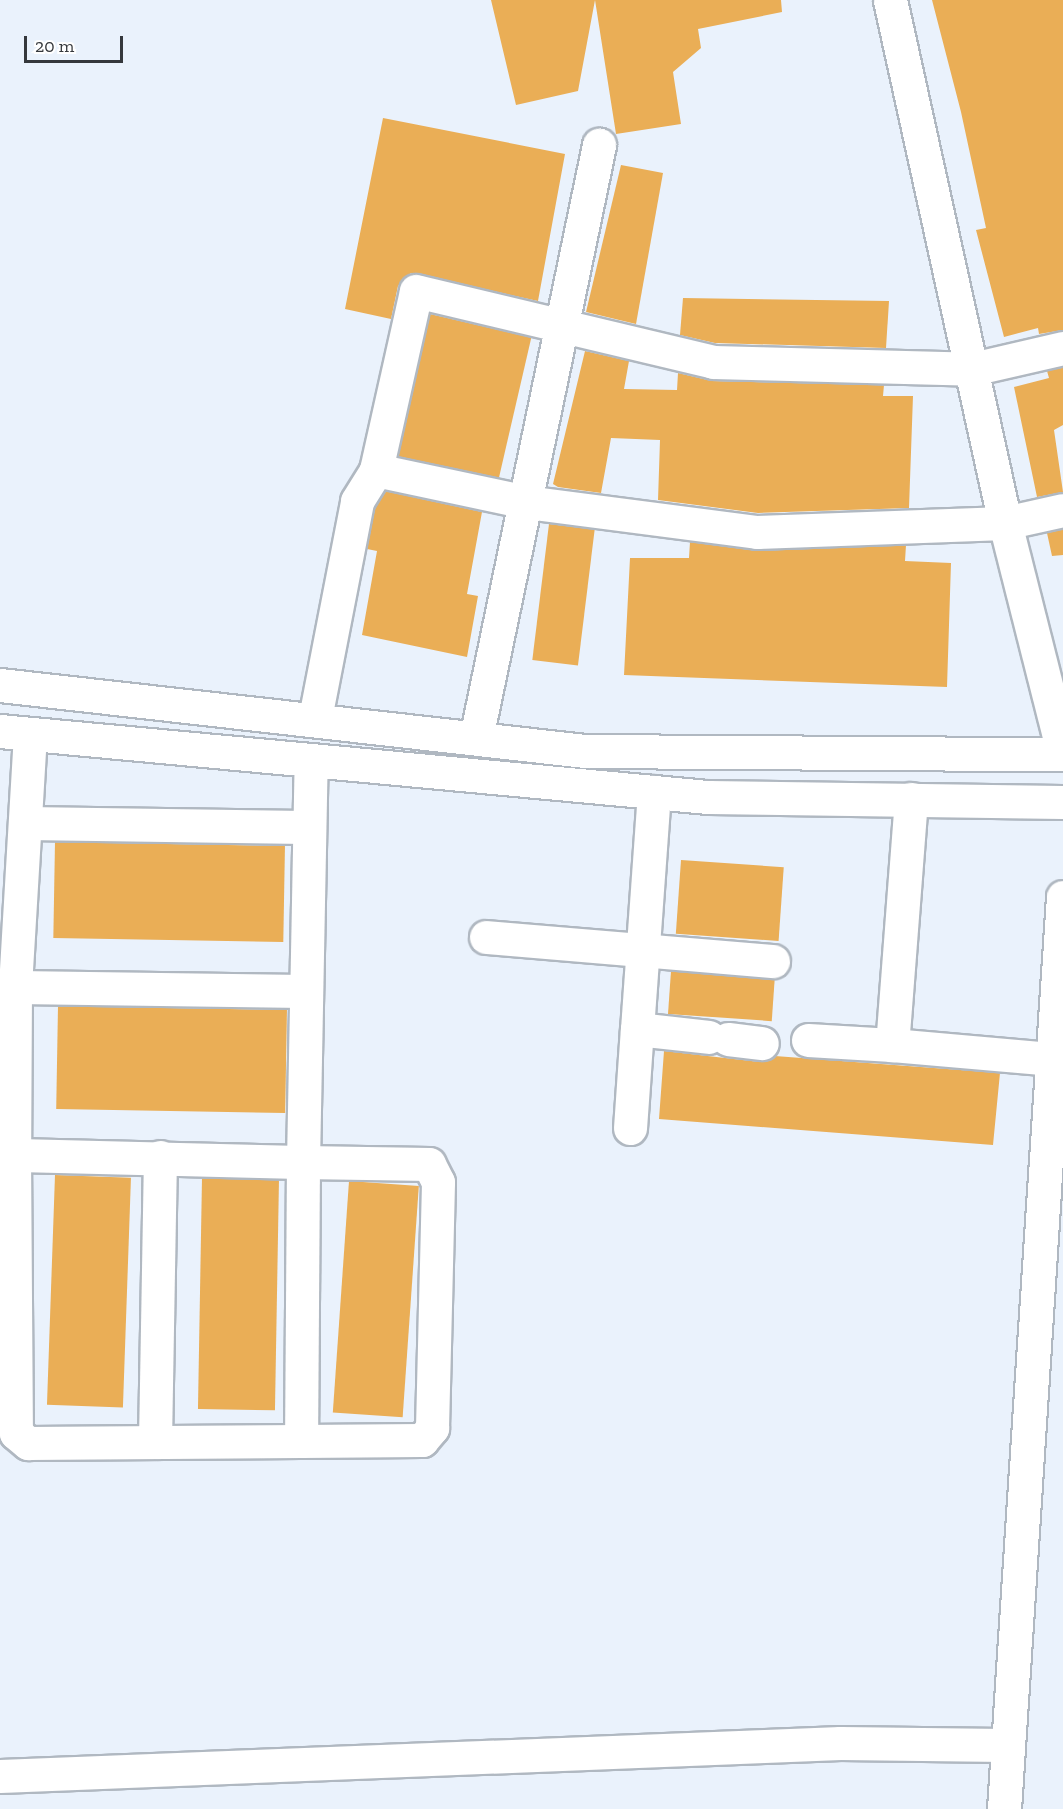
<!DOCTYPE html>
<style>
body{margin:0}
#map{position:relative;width:1063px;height:1809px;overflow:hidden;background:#eaf2fc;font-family:"Zilla Slab",serif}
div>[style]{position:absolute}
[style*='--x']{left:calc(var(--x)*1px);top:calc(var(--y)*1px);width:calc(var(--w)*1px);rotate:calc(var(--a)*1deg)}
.building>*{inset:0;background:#eaae56;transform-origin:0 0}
.roads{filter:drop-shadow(2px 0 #b0b8c1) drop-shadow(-2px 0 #b0b8c1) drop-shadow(0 2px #b0b8c1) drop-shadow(0 -2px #b0b8c1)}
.minor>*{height:33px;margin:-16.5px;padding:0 16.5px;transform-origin:16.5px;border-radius:16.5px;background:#fff}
span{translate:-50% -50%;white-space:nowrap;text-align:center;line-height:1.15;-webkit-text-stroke:4.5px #fff;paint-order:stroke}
.scale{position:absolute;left:24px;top:36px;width:99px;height:27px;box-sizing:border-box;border:3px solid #35383c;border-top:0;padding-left:8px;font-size:18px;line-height:21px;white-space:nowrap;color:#35383c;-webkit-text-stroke:4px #fff;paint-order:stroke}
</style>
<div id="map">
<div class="building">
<div style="clip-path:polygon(491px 0,781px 0,782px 12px,698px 29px,701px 48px,673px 72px,681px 124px,616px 134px,595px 0,578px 91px,516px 105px)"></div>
<div style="clip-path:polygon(932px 0,1063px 0,1063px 330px,1039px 334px,1038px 328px,1004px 337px,976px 230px,986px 228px,961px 112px)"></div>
<div style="clip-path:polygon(383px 118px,565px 154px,538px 301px,411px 273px,398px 286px,391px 319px,345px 309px)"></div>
<div style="clip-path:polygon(621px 165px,663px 173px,636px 324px,586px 312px)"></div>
<div style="clip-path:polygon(683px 298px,889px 301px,886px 348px,715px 343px,680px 335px)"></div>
<div style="left:430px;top:314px;width:104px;height:146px;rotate:13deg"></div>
<div style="clip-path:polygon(585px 351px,629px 361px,624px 389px,677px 390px,678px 373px,712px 381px,884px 385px,883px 396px,913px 396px,909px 508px,758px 513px,658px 500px,660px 440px,611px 438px,601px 493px,558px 487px,553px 484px)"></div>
<div style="clip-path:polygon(1063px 367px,1063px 425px,1054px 430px,1063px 492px,1037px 497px,1014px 387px,1049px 378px,1047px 371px)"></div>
<div style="clip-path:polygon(385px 491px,482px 512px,467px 594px,478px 596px,467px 657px,362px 635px,377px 551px,367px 549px,375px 508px)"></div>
<div style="left:549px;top:524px;width:46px;height:137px;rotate:7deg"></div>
<div style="clip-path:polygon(1063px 529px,1063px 555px,1052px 556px,1047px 533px)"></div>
<div style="clip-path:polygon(690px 542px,758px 551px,906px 545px,905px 561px,951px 563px,947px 687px,624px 675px,630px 558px,689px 558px)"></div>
<div style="left:55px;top:842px;width:230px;height:96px;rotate:1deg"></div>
<div style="left:681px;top:860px;width:103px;height:74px;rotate:4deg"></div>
<div style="left:671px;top:971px;width:104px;height:43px;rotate:4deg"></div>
<div style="left:58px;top:1006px;width:229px;height:103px;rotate:1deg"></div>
<div style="clip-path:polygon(664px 1051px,760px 1062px,775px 1056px,1000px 1073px,993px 1145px,659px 1119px)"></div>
<div style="left:55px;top:1175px;width:76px;height:230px;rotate:2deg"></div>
<div style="left:202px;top:1178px;width:77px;height:231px;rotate:1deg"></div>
<div style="left:349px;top:1181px;width:70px;height:232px;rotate:4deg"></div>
</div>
<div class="roads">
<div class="minor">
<div style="--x:890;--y:0;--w:535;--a:77.6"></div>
<div style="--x:1005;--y:523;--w:237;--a:75.8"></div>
<div style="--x:376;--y:470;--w:153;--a:12"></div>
<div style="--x:526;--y:502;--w:233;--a:7.4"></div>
<div style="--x:757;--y:532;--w:248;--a:-2.1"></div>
<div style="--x:1005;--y:523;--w:59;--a:-12.6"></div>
<div style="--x:0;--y:685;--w:589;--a:6.44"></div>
<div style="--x:585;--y:751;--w:478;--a:0.4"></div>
<div style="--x:315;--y:718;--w:221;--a:-79"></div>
<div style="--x:357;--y:501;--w:36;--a:-58"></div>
<div style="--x:376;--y:470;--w:183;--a:-77.4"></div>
<div style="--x:416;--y:291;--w:305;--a:13.4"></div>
<div style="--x:713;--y:362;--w:259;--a:1.5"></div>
<div style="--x:972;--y:369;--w:93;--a:-13"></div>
<div style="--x:0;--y:731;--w:711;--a:5.33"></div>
<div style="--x:708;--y:797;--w:355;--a:0.8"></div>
<div style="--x:30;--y:734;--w:253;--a:93.4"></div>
<div style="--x:15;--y:987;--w:168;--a:90.3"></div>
<div style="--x:14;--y:1155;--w:289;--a:1.4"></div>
<div style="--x:303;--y:1162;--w:401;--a:-88.9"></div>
<div style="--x:476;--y:738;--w:606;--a:-78.28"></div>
<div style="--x:654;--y:792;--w:238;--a:94.1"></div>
<div style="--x:637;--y:1029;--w:72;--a:6.3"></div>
<div style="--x:911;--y:799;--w:247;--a:94.4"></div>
<div style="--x:892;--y:1045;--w:162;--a:5"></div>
<div style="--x:25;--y:823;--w:281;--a:0.8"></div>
<div style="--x:486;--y:937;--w:288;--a:4.8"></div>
<div style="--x:15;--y:987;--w:290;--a:0.8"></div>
<div style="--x:728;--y:1039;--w:34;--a:7"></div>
<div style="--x:808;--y:1040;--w:84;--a:3.4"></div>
<div style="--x:630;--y:1128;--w:99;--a:-86"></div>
<div style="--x:14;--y:1155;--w:278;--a:89.6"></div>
<div style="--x:16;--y:1433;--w:16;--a:40"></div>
<div style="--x:28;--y:1443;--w:273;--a:-0.4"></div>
<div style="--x:301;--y:1441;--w:121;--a:-0.5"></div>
<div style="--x:422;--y:1440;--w:16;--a:-50"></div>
<div style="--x:432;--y:1428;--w:246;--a:-88.6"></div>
<div style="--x:438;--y:1182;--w:20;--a:-117"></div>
<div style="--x:429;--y:1164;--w:126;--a:-179.1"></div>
<div style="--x:303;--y:1162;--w:279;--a:90.4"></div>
<div style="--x:155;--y:1442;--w:285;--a:-89"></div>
<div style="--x:0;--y:1776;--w:841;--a:-2.25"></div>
<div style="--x:840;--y:1743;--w:165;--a:0.7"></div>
<div style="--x:1004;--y:1809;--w:914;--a:-86.3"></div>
</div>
</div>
<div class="scale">20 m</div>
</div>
